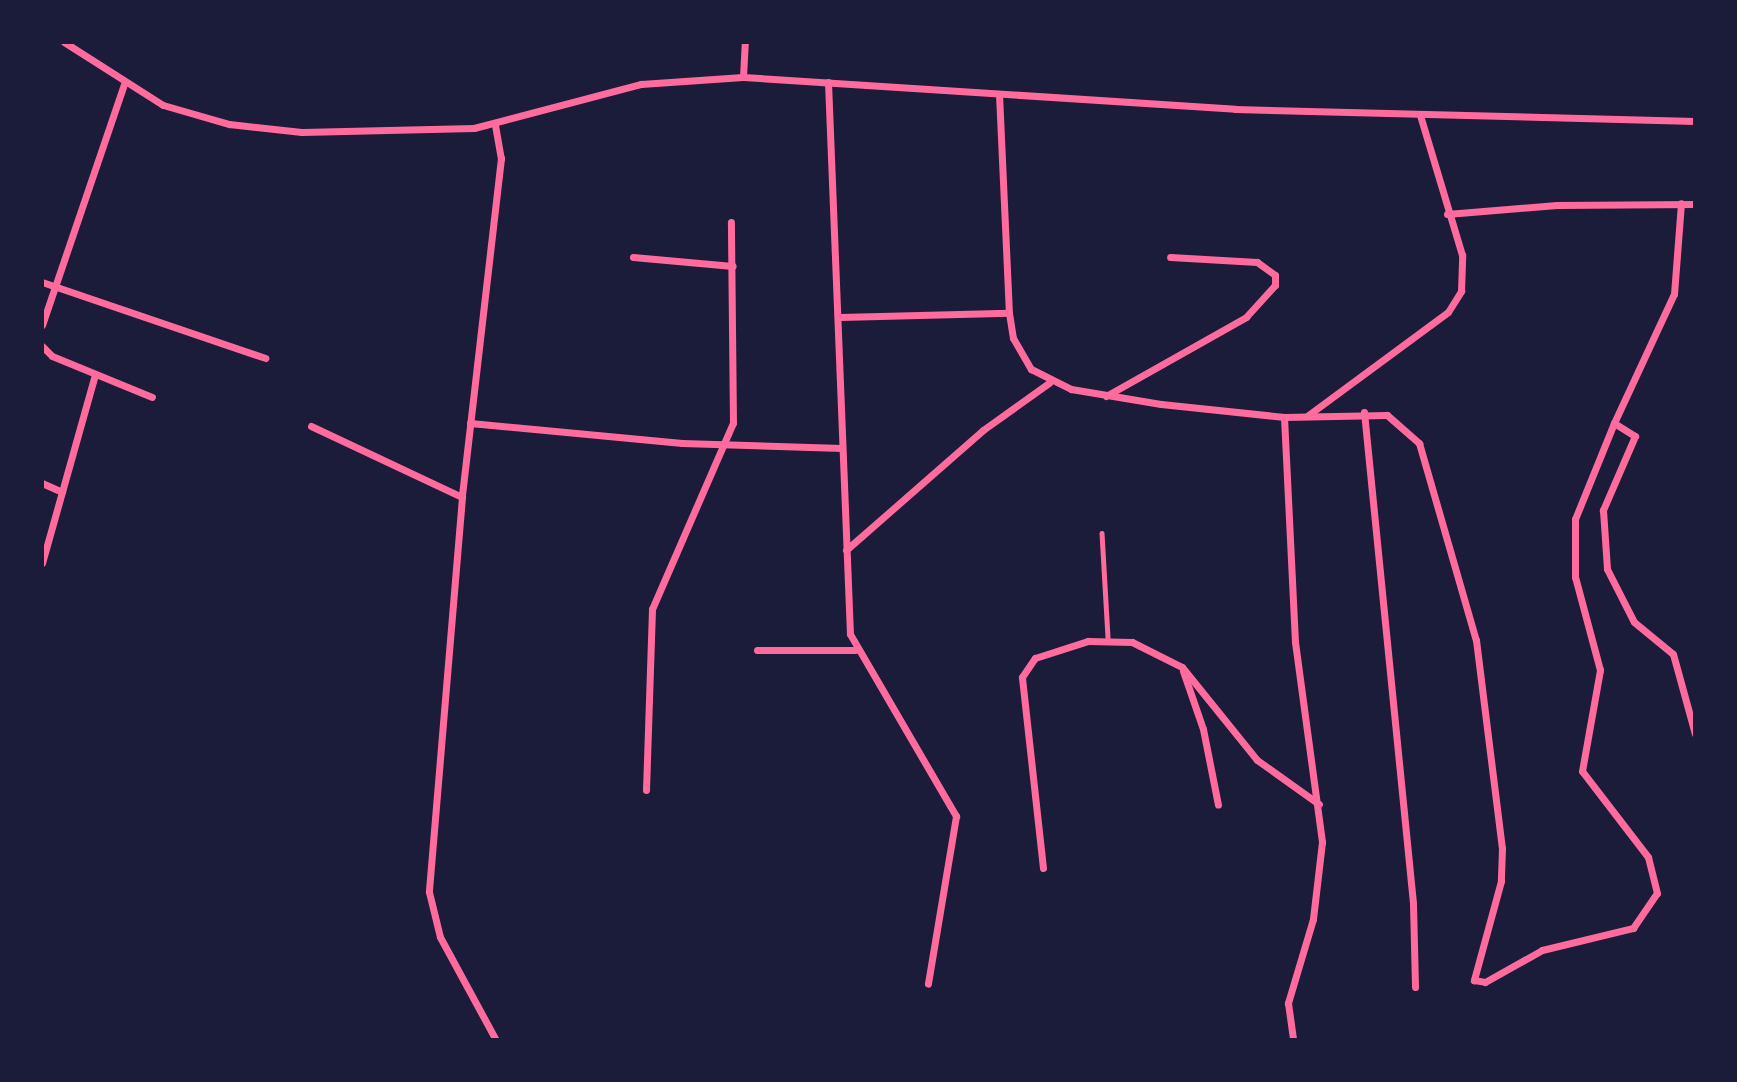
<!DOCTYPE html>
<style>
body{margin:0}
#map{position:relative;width:1737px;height:1082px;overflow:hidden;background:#1b1b3a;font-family:"PT Serif",serif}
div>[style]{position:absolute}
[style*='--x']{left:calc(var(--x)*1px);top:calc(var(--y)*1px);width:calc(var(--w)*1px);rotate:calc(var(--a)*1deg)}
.service>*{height:4.5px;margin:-2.25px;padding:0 2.25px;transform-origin:2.25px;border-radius:2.25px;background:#ff6b9d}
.minor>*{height:7px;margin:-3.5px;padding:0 3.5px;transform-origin:3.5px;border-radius:3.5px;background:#ff6b9d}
span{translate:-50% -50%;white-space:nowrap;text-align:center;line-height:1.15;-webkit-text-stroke:6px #1b1b3a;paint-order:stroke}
.frame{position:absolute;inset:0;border:44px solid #1b1b3a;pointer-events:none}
</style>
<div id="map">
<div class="service">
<div style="--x:1102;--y:533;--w:105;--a:86.7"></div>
</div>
<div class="minor">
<div style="--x:64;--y:42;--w:117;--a:32.5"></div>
<div style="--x:163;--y:105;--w:69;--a:16.1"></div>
<div style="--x:229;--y:124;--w:73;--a:6.3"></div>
<div style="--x:302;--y:132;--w:172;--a:-1.3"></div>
<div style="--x:474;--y:128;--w:173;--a:-14.8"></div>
<div style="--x:641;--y:84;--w:102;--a:-3.9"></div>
<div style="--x:743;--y:77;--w:493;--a:3.7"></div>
<div style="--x:1235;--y:109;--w:460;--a:1.5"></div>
<div style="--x:743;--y:77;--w:35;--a:-87"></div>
<div style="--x:828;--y:82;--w:552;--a:87.72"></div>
<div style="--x:850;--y:634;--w:211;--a:59.8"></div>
<div style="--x:956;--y:816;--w:170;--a:99.5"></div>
<div style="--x:999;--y:94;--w:219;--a:87.4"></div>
<div style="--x:1009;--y:313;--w:25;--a:81"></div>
<div style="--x:1013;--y:338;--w:36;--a:60"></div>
<div style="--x:1031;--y:369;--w:45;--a:26.6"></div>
<div style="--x:1071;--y:389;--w:91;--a:9.5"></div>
<div style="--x:1161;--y:404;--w:124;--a:6"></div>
<div style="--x:1284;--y:417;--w:103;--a:-1.1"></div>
<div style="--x:1387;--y:415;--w:43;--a:41.2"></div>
<div style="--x:1419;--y:443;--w:205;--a:73.9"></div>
<div style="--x:1476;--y:640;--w:210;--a:82.9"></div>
<div style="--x:1502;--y:848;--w:33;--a:92"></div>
<div style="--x:1501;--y:881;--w:103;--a:105.3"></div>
<div style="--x:1474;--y:980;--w:11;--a:10"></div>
<div style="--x:1485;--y:982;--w:65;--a:-29.3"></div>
<div style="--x:1542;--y:950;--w:94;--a:-13.6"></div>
<div style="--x:1633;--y:928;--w:42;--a:-55.6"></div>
<div style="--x:1657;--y:893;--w:37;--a:-104"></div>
<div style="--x:1648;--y:857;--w:108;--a:-127.5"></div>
<div style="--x:1582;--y:771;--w:103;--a:-79.9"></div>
<div style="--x:1600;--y:670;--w:96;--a:-105"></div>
<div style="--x:1575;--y:577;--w:58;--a:-90"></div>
<div style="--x:1575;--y:519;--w:104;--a:-67.9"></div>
<div style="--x:1614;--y:423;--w:25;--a:32"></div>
<div style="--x:1635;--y:436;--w:81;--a:113.4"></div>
<div style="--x:1603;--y:510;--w:59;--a:86.1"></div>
<div style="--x:1607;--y:569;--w:59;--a:63"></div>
<div style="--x:1634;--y:622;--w:50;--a:39.4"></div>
<div style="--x:1673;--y:654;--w:83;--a:74.6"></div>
<div style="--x:495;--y:125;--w:34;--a:80"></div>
<div style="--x:501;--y:158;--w:341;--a:96.6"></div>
<div style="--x:462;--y:497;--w:396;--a:94.8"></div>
<div style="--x:429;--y:892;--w:46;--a:76.3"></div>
<div style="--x:440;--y:937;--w:117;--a:61.5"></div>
<div style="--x:1447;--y:214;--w:110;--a:-4.7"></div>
<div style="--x:1557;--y:205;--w:138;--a:-0.4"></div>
<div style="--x:633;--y:257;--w:100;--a:5.1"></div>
<div style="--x:42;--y:282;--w:236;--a:18.8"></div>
<div style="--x:840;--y:317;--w:169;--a:-1.4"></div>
<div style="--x:42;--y:325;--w:255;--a:-71.2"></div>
<div style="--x:42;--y:346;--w:14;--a:45"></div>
<div style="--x:52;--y:356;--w:108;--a:22.3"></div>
<div style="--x:1106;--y:396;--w:161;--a:-29.4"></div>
<div style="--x:1246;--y:317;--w:43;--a:-47.8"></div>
<div style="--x:1275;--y:285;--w:10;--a:-90"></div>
<div style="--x:1275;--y:275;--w:22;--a:-144"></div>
<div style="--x:1257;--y:262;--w:87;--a:-176.7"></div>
<div style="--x:1364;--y:412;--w:494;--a:84.3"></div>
<div style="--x:1413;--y:904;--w:83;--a:88.6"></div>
<div style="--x:1307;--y:416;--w:175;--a:-36.4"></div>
<div style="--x:1448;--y:312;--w:25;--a:-58"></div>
<div style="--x:1461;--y:291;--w:36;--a:-88"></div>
<div style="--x:1462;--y:255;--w:146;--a:-106.7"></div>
<div style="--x:1284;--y:417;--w:225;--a:87.2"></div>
<div style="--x:1295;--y:642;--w:202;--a:82.3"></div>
<div style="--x:1322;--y:842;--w:78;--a:96.7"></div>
<div style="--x:1313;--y:919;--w:88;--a:106.6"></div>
<div style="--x:1288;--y:1003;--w:37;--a:82"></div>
<div style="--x:470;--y:423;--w:213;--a:5.4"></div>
<div style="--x:682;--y:443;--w:160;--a:1.8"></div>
<div style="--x:1614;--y:423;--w:142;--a:-65.1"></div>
<div style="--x:1674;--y:294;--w:91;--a:-85.6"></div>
<div style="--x:311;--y:426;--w:167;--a:25.2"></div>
<div style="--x:42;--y:483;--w:22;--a:24"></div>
<div style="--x:846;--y:550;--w:182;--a:-41.2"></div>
<div style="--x:983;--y:430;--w:81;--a:-35.5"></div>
<div style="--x:42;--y:563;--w:195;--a:-74.3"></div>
<div style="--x:757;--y:650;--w:98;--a:0"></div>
<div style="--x:1183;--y:671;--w:61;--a:71"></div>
<div style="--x:1203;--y:729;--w:77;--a:78.8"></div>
<div style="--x:646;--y:790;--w:181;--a:-88.1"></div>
<div style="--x:652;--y:609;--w:203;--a:-66.5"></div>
<div style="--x:733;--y:423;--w:201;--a:-90.6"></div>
<div style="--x:1043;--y:868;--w:192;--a:-96.3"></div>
<div style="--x:1022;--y:677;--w:23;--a:-56"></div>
<div style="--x:1035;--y:658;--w:56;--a:-17.8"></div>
<div style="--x:1088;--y:641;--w:44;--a:1.3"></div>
<div style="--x:1132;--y:642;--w:56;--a:26.6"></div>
<div style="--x:1182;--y:667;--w:119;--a:51.1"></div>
<div style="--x:1257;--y:760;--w:76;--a:35.4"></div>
</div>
<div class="frame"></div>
</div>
